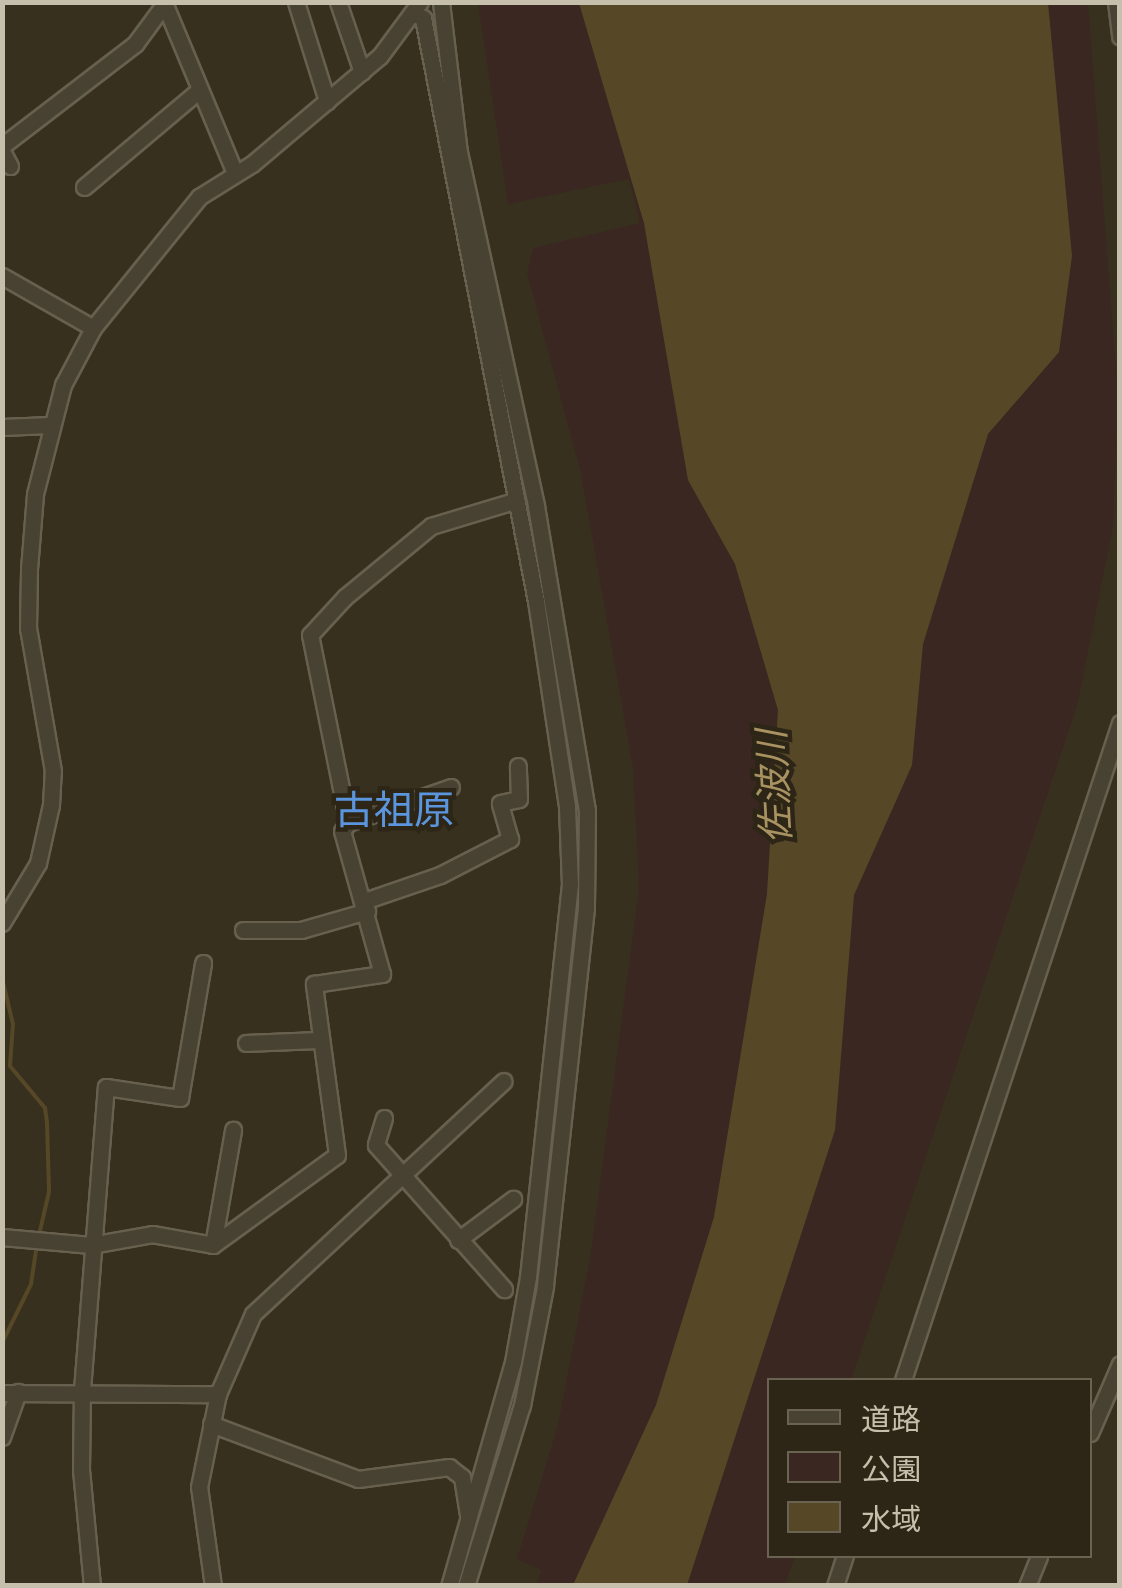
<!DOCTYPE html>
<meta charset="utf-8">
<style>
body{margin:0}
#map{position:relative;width:1122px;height:1588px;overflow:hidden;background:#38301e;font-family:Cabin,"Noto Sans JP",sans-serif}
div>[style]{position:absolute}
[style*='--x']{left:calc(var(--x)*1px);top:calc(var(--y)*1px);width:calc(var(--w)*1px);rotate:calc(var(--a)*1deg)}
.green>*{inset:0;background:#3b2722}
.water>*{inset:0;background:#564827}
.stream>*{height:4px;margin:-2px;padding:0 2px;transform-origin:2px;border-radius:2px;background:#564827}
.roads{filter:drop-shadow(2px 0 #67604f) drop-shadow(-2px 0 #67604f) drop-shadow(0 2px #67604f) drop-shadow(0 -2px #67604f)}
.minor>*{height:15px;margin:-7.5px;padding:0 7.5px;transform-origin:7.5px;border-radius:7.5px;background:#484232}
span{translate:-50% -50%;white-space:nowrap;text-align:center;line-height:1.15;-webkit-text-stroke:9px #2d2617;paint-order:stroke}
.water-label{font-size:38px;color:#a89261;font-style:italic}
.quarter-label{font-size:40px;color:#5a95dd}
.frame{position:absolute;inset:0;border:5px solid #c6bfab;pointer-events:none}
.legend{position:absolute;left:767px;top:1378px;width:325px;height:180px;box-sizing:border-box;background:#2d2617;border:2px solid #6a6352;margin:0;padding:12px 18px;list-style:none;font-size:30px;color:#c6bfab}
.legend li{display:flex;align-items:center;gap:20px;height:50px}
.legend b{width:50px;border:2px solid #6a6352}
</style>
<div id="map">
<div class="green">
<div style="clip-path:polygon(478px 3px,579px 3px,644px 223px,688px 480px,735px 564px,778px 710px,767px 894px,714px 1217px,656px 1405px,573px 1585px,536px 1585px,541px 1570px,517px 1559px,558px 1425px,591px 1252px,639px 888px,633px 768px,581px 474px,527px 273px,533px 248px,640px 223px,629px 179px,508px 204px)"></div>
<div style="clip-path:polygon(1048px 3px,1088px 3px,1118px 396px,1113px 527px,1077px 706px,851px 1380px,770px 1380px,770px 1556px,795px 1556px,785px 1585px,687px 1586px,835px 1130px,854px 895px,912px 765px,923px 644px,988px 434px,1059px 352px,1072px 256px)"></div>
</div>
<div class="water">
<div style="clip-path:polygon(579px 3px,1048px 3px,1072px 256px,1059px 352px,988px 434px,923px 644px,912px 765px,854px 895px,835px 1130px,687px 1585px,573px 1585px,656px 1405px,714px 1217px,767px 894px,778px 710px,735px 564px,688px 480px,644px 223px)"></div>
</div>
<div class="stream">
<div style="--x:2;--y:978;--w:47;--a:76.6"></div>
<div style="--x:13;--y:1024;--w:42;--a:94.1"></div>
<div style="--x:10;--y:1066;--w:55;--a:50.2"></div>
<div style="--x:45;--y:1108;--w:15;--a:82"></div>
<div style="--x:47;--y:1123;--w:69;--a:88.3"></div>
<div style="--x:49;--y:1192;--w:44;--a:103.1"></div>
<div style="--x:2;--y:1343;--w:66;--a:-63.8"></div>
<div style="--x:31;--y:1284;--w:40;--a:-81.5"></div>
</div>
<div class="roads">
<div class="minor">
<div style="--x:296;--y:2;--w:104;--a:72.6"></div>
<div style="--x:338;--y:2;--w:74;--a:71.1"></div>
<div style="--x:441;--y:2;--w:151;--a:83.2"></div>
<div style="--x:459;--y:152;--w:362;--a:77.7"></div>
<div style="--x:536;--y:506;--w:308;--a:80.5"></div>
<div style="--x:587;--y:810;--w:98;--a:90.6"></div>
<div style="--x:586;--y:908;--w:381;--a:96.2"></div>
<div style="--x:545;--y:1287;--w:120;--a:101"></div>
<div style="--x:522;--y:1405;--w:189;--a:107.2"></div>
<div style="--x:1116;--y:2;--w:35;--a:83"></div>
<div style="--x:165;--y:5;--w:182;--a:67.4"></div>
<div style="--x:415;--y:14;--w:9;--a:27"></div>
<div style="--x:423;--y:18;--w:594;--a:79.03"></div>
<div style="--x:536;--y:601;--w:208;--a:81.4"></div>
<div style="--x:567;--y:807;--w:77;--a:87.8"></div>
<div style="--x:570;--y:884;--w:395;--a:96.1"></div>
<div style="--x:528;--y:1277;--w:86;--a:100"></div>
<div style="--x:513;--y:1362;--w:233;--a:105.9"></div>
<div style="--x:2;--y:146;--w:168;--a:-37.5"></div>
<div style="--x:135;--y:44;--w:52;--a:-53.6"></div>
<div style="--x:2;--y:151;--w:17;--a:62"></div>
<div style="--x:84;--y:187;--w:148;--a:-40.1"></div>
<div style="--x:2;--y:276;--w:105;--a:29.7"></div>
<div style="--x:2;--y:427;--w:48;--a:-2.4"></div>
<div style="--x:348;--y:823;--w:109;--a:-19.3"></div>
<div style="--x:364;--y:901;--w:80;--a:-18.9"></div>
<div style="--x:440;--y:875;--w:79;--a:-27.2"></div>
<div style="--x:510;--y:839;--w:37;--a:-106"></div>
<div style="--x:500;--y:803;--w:19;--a:-12"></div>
<div style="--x:519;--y:799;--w:33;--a:-92"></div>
<div style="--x:2;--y:923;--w:70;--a:-59"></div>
<div style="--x:38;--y:863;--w:59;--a:-77.4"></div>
<div style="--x:51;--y:805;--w:34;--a:-87"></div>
<div style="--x:53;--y:771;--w:145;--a:-99.9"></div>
<div style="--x:28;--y:628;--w:59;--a:-89"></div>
<div style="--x:29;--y:569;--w:75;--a:-85.4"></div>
<div style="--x:35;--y:494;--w:113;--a:-75.6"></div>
<div style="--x:63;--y:385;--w:64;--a:-62.2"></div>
<div style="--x:93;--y:328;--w:169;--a:-51"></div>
<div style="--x:199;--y:197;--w:62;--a:-31.9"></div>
<div style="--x:252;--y:164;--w:167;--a:-40.2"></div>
<div style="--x:380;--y:56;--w:67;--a:-53.5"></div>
<div style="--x:243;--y:930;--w:58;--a:0"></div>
<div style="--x:301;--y:930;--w:69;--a:-16.1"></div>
<div style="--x:246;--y:1043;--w:71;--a:-2.4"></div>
<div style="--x:384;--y:1118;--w:28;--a:107"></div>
<div style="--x:376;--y:1145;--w:193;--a:48.4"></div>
<div style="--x:2;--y:1237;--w:89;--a:5.1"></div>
<div style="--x:91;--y:1245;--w:62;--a:-10.2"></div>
<div style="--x:152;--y:1234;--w:62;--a:10.2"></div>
<div style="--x:213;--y:1245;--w:153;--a:-36"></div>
<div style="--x:337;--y:1155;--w:173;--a:-97.7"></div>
<div style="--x:314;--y:984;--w:69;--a:-8.4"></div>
<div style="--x:382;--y:974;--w:148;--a:-105.6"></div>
<div style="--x:342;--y:831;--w:10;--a:-53"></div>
<div style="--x:348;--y:823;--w:192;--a:-101.4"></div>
<div style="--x:310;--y:635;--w:52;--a:-47.4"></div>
<div style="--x:345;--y:597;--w:112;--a:-39.5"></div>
<div style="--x:431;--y:526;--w:87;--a:-16.8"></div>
<div style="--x:458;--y:1240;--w:69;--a:-36.7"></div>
<div style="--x:213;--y:1245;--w:117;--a:-80.1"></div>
<div style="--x:903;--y:1380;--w:692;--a:-71.72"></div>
<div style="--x:2;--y:1393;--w:216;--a:0.3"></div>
<div style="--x:211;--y:1424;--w:157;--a:20.5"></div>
<div style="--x:358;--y:1479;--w:92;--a:-7.5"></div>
<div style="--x:449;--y:1467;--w:16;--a:38"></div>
<div style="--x:462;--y:1477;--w:39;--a:81"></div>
<div style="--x:1090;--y:1433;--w:75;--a:-66.5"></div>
<div style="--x:2;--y:1437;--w:48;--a:-70.4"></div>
<div style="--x:92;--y:1586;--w:117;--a:-95.4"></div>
<div style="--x:81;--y:1470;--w:80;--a:-89.3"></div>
<div style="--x:82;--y:1390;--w:304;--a:-85.5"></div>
<div style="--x:106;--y:1087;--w:75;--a:8.5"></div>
<div style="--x:180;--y:1098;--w:137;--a:-80.3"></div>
<div style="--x:213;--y:1586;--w:100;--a:-98"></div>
<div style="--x:199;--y:1487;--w:95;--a:-78.5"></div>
<div style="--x:218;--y:1394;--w:87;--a:-66.4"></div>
<div style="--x:253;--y:1314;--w:342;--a:-42.9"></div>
<div style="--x:835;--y:1586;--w:32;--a:-72"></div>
<div style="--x:1027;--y:1586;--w:32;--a:-68"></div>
</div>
</div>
<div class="water-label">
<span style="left:774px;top:787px;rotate:-93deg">佐波川</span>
</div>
<div class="quarter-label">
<span style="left:394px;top:810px">古祖原</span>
</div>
<div class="frame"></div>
<ul class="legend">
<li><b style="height:12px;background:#484232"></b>道路</li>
<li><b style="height:28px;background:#3b2722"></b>公園</li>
<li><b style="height:28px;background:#564827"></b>水域</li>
</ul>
</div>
